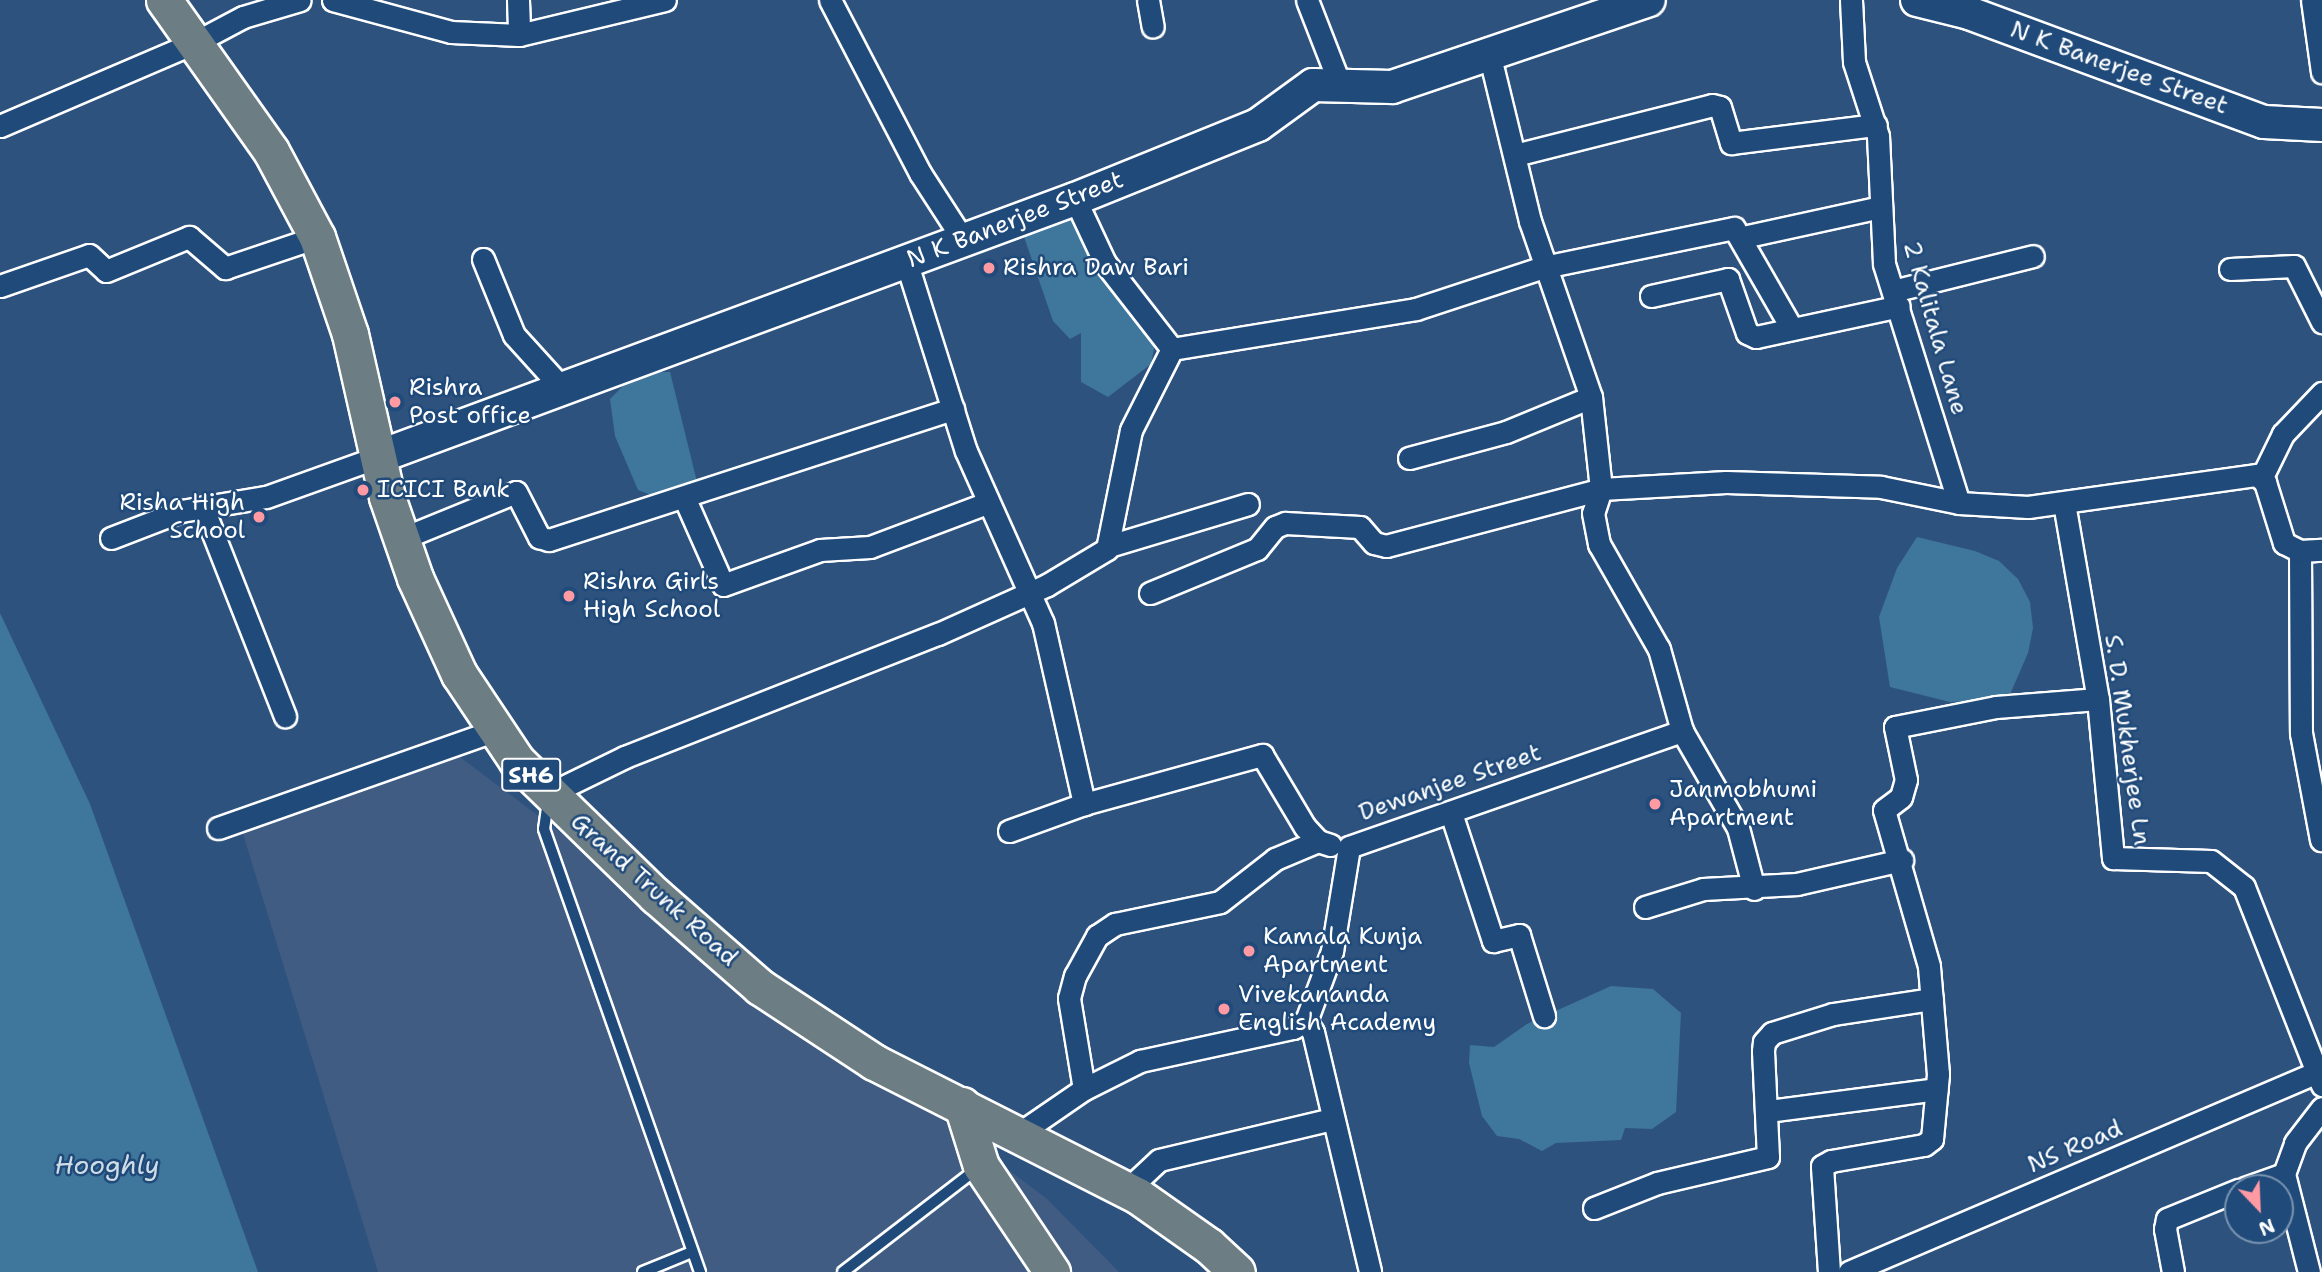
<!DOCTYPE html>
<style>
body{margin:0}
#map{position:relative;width:2322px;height:1272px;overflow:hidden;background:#2e527e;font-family:"Shantell Sans",sans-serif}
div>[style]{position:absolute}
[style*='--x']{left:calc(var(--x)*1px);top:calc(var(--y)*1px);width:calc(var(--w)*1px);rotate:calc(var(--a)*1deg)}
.built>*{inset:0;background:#405c82}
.water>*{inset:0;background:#3f769c}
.roads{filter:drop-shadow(2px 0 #fff) drop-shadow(-2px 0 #fff) drop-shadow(0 2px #fff) drop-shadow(0 -2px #fff)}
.lane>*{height:10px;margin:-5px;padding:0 5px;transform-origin:5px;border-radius:5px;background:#1f4a7a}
.street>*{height:21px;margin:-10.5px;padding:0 10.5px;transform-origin:10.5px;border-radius:10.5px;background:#1f4a7a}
.secondary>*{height:32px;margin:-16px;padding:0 16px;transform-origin:16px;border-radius:16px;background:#1f4a7a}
.primary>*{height:35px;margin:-17.5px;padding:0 17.5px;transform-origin:17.5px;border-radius:17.5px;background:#6d7d84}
.dots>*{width:19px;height:19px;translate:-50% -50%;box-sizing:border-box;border:4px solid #1f4a7a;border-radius:50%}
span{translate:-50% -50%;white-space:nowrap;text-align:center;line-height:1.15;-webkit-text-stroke:5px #1f4a7a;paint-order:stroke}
.shield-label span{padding:2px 5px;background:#1f4a7a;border:2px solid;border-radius:5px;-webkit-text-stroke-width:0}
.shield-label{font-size:23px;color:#fff;font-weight:700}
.street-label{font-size:24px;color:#fff}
.poi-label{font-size:24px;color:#fff}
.left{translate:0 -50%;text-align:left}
.right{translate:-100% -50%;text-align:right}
.water-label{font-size:26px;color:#cfdde6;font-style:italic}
.north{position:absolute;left:2224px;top:1174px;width:70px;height:70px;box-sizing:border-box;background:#1f4a7a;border:2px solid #7992af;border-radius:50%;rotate:157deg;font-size:19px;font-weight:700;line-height:28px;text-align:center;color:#fff}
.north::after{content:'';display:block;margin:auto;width:24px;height:32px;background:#ff9aa2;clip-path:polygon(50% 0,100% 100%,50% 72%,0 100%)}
</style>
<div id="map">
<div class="built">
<div style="clip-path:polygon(460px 757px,1046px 1198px,1119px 1272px,378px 1272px,242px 831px)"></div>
</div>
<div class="water">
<div style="clip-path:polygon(1063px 208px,1156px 338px,1151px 364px,1108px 397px,1081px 382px,1081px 333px,1070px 339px,1053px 321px,1021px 228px)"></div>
<div style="clip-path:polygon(659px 372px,670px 372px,698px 486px,656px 497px,638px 490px,615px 436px,610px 399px,627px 382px)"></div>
<div style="clip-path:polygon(1917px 537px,1975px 551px,1999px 561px,2018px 579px,2030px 602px,2033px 628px,2028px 653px,2008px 699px,1950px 702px,1890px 687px,1879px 617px,1897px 568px)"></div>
<div style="clip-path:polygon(0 613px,90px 804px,258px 1272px,0 1272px)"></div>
<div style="clip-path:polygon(1611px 986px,1653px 989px,1681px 1013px,1676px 1112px,1652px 1129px,1625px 1128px,1621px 1140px,1556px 1143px,1542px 1151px,1519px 1139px,1497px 1136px,1482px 1116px,1469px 1063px,1470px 1045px,1494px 1047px,1527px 1024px)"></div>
</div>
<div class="roads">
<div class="lane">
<div style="--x:548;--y:801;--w:28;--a:98"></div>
<div style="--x:544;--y:829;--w:470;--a:70.6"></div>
<div style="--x:643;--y:1272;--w:53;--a:-22.2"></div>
<div style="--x:843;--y:1272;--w:170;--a:-37.6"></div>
</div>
<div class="street">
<div style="--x:333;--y:0;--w:122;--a:15.2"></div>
<div style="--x:451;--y:32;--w:68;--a:2.5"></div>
<div style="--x:519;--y:35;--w:150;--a:-13.5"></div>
<div style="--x:518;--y:0;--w:35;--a:88"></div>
<div style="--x:830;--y:0;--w:195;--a:62.5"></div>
<div style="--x:920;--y:173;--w:77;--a:57.1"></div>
<div style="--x:1148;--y:0;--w:27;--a:80"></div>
<div style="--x:1307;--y:0;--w:88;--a:68.7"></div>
<div style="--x:1851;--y:0;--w:62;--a:87.2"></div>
<div style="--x:1854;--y:62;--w:78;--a:72"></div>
<div style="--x:1878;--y:136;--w:128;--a:87.3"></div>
<div style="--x:1884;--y:264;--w:250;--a:72.6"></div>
<div style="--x:2312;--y:0;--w:73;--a:82.1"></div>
<div style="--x:1490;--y:57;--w:169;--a:76.3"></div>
<div style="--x:1530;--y:221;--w:186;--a:70.9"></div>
<div style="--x:1591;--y:397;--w:93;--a:83.8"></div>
<div style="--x:1601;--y:489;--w:25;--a:108"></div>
<div style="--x:1593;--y:513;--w:32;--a:79"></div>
<div style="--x:1599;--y:544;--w:121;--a:60.3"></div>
<div style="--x:1659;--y:649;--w:85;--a:74.3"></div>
<div style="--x:1682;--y:731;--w:112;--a:60"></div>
<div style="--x:1738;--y:828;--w:63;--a:75.3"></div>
<div style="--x:0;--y:126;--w:211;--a:-23.2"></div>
<div style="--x:194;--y:43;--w:55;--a:-28"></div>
<div style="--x:243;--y:17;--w:59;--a:-16.6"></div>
<div style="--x:1515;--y:155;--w:203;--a:-14.2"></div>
<div style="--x:1712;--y:105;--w:8;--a:14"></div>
<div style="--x:1720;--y:107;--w:38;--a:73"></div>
<div style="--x:1731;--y:143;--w:146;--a:-7.1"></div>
<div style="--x:1743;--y:237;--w:141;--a:-12.3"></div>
<div style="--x:483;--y:259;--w:82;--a:67.8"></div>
<div style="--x:514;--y:335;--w:72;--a:47.8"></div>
<div style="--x:906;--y:261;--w:199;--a:72.5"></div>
<div style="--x:966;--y:451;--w:188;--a:65.9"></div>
<div style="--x:1043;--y:623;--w:186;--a:77.2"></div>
<div style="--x:2230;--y:269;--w:64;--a:-2.7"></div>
<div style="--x:2294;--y:266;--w:63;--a:63.4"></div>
<div style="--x:0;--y:286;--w:94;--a:-19.2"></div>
<div style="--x:89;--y:255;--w:23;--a:43"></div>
<div style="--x:106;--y:271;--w:90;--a:-22.3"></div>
<div style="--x:189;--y:237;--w:48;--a:40.7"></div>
<div style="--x:225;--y:268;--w:97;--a:-18.6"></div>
<div style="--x:1893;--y:291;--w:144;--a:-14"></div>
<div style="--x:1651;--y:296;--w:79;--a:-12.4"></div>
<div style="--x:1728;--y:279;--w:57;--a:70.6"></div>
<div style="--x:1747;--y:333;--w:10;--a:24"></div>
<div style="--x:1756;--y:337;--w:146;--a:-12.2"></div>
<div style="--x:1172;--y:349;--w:247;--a:-9.3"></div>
<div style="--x:1416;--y:309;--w:135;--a:-18.2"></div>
<div style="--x:1544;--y:267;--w:194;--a:-11.6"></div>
<div style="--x:1734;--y:228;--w:116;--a:60.1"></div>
<div style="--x:1409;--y:458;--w:100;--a:-15"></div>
<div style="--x:1506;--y:432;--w:92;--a:-22.4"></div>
<div style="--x:2262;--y:477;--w:48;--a:-64"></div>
<div style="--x:2283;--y:434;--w:57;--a:-46.4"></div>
<div style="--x:684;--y:497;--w:96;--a:66.1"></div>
<div style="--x:723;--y:585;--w:103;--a:-19.8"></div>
<div style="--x:820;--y:550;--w:50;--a:-3.4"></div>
<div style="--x:870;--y:547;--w:125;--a:-20.6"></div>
<div style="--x:2064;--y:503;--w:199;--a:80.2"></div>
<div style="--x:2098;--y:699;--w:160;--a:84.6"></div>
<div style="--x:2113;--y:858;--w:98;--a:1.8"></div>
<div style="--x:2211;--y:861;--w:42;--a:38.2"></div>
<div style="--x:2244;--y:887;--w:213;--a:68.5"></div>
<div style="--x:203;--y:508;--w:224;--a:68.5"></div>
<div style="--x:111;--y:538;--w:75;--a:-21.1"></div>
<div style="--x:181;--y:511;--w:86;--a:-9.4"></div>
<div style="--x:266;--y:497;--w:119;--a:-19.7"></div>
<div style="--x:401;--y:539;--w:124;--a:-22.2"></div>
<div style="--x:516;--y:492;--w:51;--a:62.9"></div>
<div style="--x:539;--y:537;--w:10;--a:17"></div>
<div style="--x:549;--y:540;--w:425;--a:-18"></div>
<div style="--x:1109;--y:546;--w:145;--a:-16.8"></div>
<div style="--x:2300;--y:551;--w:182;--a:89.7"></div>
<div style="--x:2301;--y:733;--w:109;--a:79.4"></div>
<div style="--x:1150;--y:593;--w:116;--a:-22.4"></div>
<div style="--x:1257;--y:549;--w:28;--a:-51"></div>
<div style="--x:1275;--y:527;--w:11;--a:-22"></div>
<div style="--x:1285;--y:523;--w:75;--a:3.1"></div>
<div style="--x:1360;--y:527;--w:21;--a:49"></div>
<div style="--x:1374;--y:543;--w:12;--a:14"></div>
<div style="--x:1386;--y:546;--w:222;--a:-14.8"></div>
<div style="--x:1601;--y:489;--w:125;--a:-3.2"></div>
<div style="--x:1726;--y:482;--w:155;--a:1.8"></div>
<div style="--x:1881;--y:487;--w:80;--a:11.6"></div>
<div style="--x:1959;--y:503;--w:69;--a:3.3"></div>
<div style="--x:2028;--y:507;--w:231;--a:-8"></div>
<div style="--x:2257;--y:475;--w:11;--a:41"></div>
<div style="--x:2265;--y:482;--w:64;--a:72.7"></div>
<div style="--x:2284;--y:543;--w:18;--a:27"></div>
<div style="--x:2300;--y:551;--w:22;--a:-3"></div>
<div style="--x:549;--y:794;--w:85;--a:-26"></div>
<div style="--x:625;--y:757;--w:336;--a:-21.5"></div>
<div style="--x:938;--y:634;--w:120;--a:-24.2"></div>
<div style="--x:1047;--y:585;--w:70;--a:-31"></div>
<div style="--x:1107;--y:549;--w:121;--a:-78.6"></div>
<div style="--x:1131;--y:430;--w:91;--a:-63.2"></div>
<div style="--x:1172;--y:349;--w:109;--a:-127.9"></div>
<div style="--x:1105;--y:263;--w:71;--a:-115.1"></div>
<div style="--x:1451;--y:813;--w:135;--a:71.8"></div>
<div style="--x:1493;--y:941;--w:27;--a:-13"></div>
<div style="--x:1519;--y:935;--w:85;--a:72.8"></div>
<div style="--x:218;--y:828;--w:293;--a:-19.4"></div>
<div style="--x:1009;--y:831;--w:80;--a:-19.8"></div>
<div style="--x:1084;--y:804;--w:185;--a:-15.4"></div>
<div style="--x:1262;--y:755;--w:84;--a:59.2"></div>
<div style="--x:1305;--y:827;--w:19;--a:47"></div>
<div style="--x:1318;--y:841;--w:13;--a:18"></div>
<div style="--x:1645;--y:907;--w:61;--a:-17.2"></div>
<div style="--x:1703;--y:889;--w:94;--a:-3"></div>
<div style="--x:1797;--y:884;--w:108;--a:-12.9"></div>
<div style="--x:1306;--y:1021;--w:13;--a:58"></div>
<div style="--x:1313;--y:1032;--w:247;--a:76.6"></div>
<div style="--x:1084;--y:1089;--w:92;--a:-99.4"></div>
<div style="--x:1069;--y:998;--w:23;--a:-75"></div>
<div style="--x:1075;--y:976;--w:46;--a:-61.2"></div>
<div style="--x:1097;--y:936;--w:22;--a:-34"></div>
<div style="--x:1115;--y:924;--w:107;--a:-11.8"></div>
<div style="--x:1220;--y:902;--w:70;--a:-38"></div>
<div style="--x:1275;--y:859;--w:47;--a:-22.7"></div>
<div style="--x:1768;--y:1111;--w:170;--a:-7.4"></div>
<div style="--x:1017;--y:1135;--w:81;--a:-34.5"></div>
<div style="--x:1084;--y:1089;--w:63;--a:-26.6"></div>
<div style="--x:1140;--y:1061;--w:157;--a:-12.2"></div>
<div style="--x:1293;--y:1028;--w:15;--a:-28"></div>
<div style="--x:1306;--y:1021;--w:75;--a:-69.6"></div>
<div style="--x:1332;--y:951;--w:105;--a:-80.7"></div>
<div style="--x:1349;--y:847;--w:353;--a:-19.2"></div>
<div style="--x:2245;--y:1188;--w:41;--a:-19.7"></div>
<div style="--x:1127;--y:1190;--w:44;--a:-43.2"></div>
<div style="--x:1159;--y:1160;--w:179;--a:-13.3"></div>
<div style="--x:1594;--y:1208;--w:68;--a:-21.6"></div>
<div style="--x:1657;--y:1183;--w:114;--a:-13.2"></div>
<div style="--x:1768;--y:1157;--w:106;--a:-92.7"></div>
<div style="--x:1763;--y:1051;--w:9;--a:-84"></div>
<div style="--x:1764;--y:1042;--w:12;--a:-48"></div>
<div style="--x:1772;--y:1033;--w:64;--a:-17.3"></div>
<div style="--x:1833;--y:1014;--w:100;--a:-8.6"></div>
<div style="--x:1829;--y:1272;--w:106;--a:-93.8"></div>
<div style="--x:1822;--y:1166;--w:10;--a:-29"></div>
<div style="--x:1831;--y:1161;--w:94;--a:-9.8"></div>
<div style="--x:1924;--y:1145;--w:10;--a:-37"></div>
<div style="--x:1932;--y:1139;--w:65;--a:-84.7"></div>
<div style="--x:1938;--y:1074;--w:108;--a:-94.8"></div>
<div style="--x:1929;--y:966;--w:162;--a:-106.1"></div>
<div style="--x:1884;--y:810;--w:21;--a:-37"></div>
<div style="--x:1901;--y:797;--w:18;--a:-74"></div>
<div style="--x:1906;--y:780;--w:54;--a:-101.7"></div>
<div style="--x:1895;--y:727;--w:103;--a:-11.2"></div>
<div style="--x:1996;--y:707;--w:102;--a:-4.5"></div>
<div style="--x:1849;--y:1272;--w:514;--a:-23.13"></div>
<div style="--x:2173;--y:1272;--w:44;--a:-100.5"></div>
<div style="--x:2165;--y:1229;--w:10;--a:-79"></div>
<div style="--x:2167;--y:1219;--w:77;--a:-22.2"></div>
<div style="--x:2309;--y:1272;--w:101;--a:-104.3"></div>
<div style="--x:2284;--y:1174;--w:33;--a:-70"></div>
<div style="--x:2295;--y:1143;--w:44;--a:-52.4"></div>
</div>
<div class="secondary">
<div style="--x:1917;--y:0;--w:54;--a:14"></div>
<div style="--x:1969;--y:13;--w:314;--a:20.3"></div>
<div style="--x:2264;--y:122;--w:58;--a:3"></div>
<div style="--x:378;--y:457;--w:743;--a:-20.31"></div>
<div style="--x:1075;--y:199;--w:197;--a:-22"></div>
<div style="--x:1258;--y:125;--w:68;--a:-36"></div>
<div style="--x:1313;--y:85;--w:79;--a:1.5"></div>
<div style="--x:1392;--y:87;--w:271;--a:-18.7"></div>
</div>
<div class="primary">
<div style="--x:164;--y:0;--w:185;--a:54.7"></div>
<div style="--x:271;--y:151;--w:98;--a:61.9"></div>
<div style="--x:317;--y:237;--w:102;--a:71.2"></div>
<div style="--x:350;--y:334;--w:167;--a:77.2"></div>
<div style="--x:387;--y:497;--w:86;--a:70.9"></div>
<div style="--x:415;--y:578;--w:106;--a:65.4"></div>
<div style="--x:459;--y:674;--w:105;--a:56.3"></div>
<div style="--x:517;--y:761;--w:194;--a:44.2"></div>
<div style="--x:656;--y:896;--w:138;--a:41.2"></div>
<div style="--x:760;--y:987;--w:136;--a:33.3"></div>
<div style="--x:874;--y:1062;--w:296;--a:26.9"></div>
<div style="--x:1138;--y:1196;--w:87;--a:35.2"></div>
<div style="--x:1209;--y:1246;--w:38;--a:43"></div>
<div style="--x:962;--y:1105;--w:64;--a:72.7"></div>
<div style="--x:981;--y:1166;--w:128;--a:56.2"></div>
</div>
</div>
<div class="dots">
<div style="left:989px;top:268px;background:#ff9aa2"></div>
<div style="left:395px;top:402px;background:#ff9aa2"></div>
<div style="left:363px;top:490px;background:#ff9aa2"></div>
<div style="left:259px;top:517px;background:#ff9aa2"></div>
<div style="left:569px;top:596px;background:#ff9aa2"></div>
<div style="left:1655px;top:804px;background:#ff9aa2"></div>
<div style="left:1249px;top:951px;background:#ff9aa2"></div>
<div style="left:1224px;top:1009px;background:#ff9aa2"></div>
</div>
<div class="shield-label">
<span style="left:531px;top:775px">SH6</span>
</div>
<div class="street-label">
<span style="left:2119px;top:68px;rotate:20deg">N K Banerjee Street</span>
<span style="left:1015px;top:220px;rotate:-21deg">N K Banerjee Street</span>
<span style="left:1935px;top:328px;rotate:74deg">2 Kalitala Lane</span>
<span style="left:2127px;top:740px;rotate:82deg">S. D. Mukherjee Ln</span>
<span style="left:1450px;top:783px;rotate:-19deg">Dewanjee Street</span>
<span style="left:654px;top:890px;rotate:42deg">Grand Trunk Road</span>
<span style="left:2075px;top:1147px;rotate:-23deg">NS Road</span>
</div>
<div class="poi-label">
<span class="left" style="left:1003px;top:268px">Rishra Daw Bari</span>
<span class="left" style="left:409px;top:402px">Rishra<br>Post office</span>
<span class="left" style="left:377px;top:490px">ICICI Bank</span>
<span class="right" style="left:245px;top:517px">Risha High<br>School</span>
<span class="left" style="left:583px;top:596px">Rishra Girls<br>High School</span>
<span class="left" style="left:1669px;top:804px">Janmobhumi<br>Apartment</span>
<span class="left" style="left:1263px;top:951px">Kamala Kunja<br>Apartment</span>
<span class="left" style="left:1238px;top:1009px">Vivekananda<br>English Academy</span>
</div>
<div class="water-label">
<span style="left:107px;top:1165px">Hooghly</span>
</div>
<div class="north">N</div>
</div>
